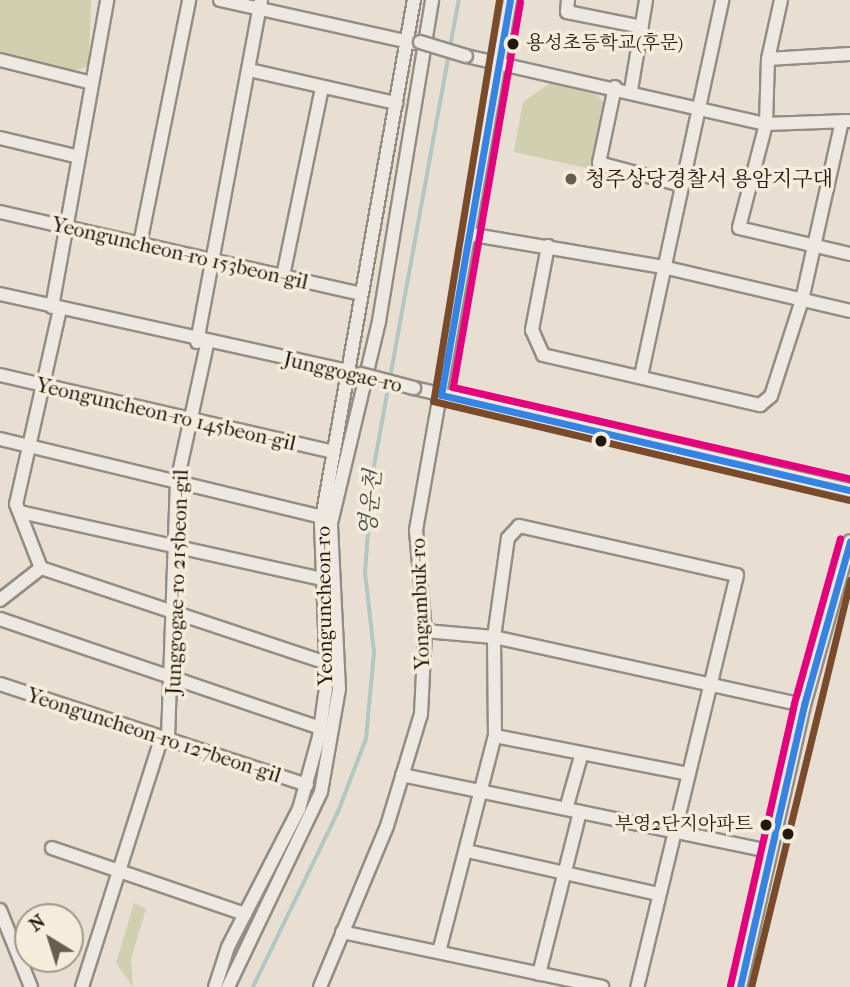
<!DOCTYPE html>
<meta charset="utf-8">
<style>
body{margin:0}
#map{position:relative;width:850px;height:987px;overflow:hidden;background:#e8dfd2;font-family:"IM FELL French Canon","Noto Serif KR",serif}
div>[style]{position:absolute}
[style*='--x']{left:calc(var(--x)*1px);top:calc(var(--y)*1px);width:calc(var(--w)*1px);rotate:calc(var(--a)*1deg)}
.green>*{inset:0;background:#d0cfb0}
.stream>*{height:3.5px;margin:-1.75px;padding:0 1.75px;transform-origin:1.75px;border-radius:1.75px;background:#b2c7c0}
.roads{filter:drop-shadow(2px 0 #938d84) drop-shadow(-2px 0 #938d84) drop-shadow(0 2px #938d84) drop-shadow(0 -2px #938d84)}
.minor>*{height:12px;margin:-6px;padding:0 6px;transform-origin:6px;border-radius:6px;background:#ede8e1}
.bridges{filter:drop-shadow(2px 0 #938d84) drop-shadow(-2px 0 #938d84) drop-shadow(0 2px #938d84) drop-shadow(0 -2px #938d84)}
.minor-bridge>*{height:12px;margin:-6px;padding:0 6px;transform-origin:6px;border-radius:6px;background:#ede8e1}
.bus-1>*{height:7px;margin:-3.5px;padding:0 3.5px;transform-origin:3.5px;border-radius:3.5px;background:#3584e4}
.bus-2>*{height:7px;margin:-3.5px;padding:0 3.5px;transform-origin:3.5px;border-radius:3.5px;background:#7a4b2a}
.bus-3>*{height:7px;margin:-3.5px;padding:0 3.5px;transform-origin:3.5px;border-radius:3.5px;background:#e5007d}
.dots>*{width:19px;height:19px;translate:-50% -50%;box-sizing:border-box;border:4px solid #f6ecdc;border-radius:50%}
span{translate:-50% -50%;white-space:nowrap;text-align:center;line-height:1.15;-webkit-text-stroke:7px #f6ecdc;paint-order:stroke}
.bus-label{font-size:19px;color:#20190f}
.left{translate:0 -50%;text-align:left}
.right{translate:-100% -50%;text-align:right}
.poi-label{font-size:21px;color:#20190f}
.street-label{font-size:21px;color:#20190f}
.water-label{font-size:23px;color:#4b524a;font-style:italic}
.north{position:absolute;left:14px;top:903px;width:70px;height:70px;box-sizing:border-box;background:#f6ecdc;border:2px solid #a0988a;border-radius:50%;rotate:322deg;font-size:19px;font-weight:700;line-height:28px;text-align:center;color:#20190f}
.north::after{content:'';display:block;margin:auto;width:24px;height:32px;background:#665e53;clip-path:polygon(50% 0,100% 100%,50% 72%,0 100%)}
</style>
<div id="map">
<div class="green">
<div style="clip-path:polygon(0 0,91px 0,89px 66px,75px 71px,0 52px)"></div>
<div style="clip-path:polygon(552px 82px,597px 95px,608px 108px,591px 169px,514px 152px,523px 102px)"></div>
<div style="clip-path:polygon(134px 903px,146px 909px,131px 959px,133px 987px,116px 963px)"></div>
</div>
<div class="stream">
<div style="--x:253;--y:987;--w:195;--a:-64.1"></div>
<div style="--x:338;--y:812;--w:78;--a:-69"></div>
<div style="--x:366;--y:739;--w:87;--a:-84.7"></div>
<div style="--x:374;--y:652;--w:80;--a:-96.5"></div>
<div style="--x:365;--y:573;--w:96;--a:-85.8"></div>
<div style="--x:372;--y:477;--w:485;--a:-79.7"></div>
</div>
<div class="roads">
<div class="minor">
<div style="--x:220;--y:0;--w:199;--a:12.5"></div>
<div style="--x:568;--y:0;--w:12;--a:95"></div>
<div style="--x:567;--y:12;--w:76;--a:11.3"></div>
<div style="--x:781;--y:0;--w:60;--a:102.4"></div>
<div style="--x:768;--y:59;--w:65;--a:91.8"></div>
<div style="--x:766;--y:124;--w:107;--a:104.6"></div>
<div style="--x:739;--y:228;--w:114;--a:13.2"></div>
<div style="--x:466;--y:56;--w:308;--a:12.8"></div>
<div style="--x:766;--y:124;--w:83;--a:-2.1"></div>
<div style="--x:768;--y:59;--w:82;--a:-3.5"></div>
<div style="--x:0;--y:60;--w:95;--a:14"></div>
<div style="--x:249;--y:70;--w:151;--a:12.7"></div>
<div style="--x:615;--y:87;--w:78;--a:101.9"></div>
<div style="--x:599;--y:163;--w:85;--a:15"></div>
<div style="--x:631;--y:90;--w:91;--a:-80.5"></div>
<div style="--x:0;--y:138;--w:81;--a:13.5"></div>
<div style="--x:0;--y:212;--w:370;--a:12.8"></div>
<div style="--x:468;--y:234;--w:198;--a:9.6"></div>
<div style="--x:663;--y:267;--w:192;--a:13.2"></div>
<div style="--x:140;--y:244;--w:249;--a:-78.6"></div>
<div style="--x:548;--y:246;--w:86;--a:100.8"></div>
<div style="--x:532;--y:330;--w:27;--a:66"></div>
<div style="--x:543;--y:355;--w:223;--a:13"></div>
<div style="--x:760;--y:405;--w:14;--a:-39"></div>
<div style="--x:771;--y:396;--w:101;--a:-72.1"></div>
<div style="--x:802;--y:300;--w:183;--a:-77.4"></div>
<div style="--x:283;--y:276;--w:193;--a:-78.3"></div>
<div style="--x:0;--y:294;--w:360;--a:12.5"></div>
<div style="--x:52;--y:307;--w:312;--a:-79.8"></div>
<div style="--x:60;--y:309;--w:200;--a:102.7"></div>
<div style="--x:16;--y:504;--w:69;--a:68.7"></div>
<div style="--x:41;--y:568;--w:300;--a:18.4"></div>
<div style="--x:197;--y:342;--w:348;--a:-79.4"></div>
<div style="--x:0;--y:375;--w:342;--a:13"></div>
<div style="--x:641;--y:376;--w:385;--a:-77.8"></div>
<div style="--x:414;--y:388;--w:448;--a:13.2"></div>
<div style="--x:0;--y:439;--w:331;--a:13.6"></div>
<div style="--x:20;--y:512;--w:310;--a:12.5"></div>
<div style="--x:0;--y:600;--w:52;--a:-38"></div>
<div style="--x:0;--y:619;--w:338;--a:18.8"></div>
<div style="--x:425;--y:631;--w:69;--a:5"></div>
<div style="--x:494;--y:637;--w:317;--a:12.4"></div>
<div style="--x:0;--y:684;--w:323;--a:18.2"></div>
<div style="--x:495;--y:736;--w:193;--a:11.1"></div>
<div style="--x:168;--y:738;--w:256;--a:-88"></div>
<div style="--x:177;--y:482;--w:141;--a:-77.7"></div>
<div style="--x:402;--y:775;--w:374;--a:11.7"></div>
<div style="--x:566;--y:809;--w:58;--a:-74.1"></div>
<div style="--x:52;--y:848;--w:204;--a:18.9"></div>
<div style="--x:467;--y:851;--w:192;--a:12.7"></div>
<div style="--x:0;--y:910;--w:83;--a:68.1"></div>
<div style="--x:342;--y:932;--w:266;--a:11.9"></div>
<div style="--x:439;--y:952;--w:223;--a:-75.5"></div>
<div style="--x:495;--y:736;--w:99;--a:-90.6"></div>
<div style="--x:494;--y:637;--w:100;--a:-82"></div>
<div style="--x:508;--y:538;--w:16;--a:-47"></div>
<div style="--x:519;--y:526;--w:223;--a:12.7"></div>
<div style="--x:737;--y:575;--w:424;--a:103.6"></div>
<div style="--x:539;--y:974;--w:167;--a:-75.8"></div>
<div style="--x:82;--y:987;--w:262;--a:-72.3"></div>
<div style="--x:215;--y:987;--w:42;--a:-72"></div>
<div style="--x:228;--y:947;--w:155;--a:-62.8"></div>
<div style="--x:299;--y:809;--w:75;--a:-74.5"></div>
<div style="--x:319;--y:737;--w:57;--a:-81.9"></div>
<div style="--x:327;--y:681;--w:157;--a:-92.2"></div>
<div style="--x:321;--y:524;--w:532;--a:-79.94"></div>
<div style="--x:228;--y:987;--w:216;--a:-64.5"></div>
<div style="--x:321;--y:792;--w:105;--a:-80.1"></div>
<div style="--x:339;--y:689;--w:166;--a:-92.8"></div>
<div style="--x:331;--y:523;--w:208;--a:-76.6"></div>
<div style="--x:379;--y:321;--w:325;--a:-80.6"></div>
<div style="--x:320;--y:987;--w:174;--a:-67.4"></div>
<div style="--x:387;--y:826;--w:117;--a:-73.1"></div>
<div style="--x:421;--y:714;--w:83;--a:-87.2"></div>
<div style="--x:425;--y:631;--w:101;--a:-95.1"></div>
<div style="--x:416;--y:530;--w:538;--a:-79.94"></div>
<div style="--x:740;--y:987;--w:289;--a:-77.2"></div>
<div style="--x:804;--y:705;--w:170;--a:-74.3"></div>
</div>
</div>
<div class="bridges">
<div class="minor-bridge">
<div style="--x:420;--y:42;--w:48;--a:16.9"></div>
<div style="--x:361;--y:374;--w:55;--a:14.8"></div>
</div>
</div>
<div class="bus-1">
<div style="--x:510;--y:0;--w:401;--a:99.9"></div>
<div style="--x:441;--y:395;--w:420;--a:13.1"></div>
<div style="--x:740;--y:987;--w:289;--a:-77.2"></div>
<div style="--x:804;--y:705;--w:170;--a:-74.3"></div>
</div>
<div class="bus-2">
<div style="--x:499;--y:0;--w:406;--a:99.3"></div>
<div style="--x:433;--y:401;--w:427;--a:13.4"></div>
<div style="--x:751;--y:987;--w:419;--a:-76.3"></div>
</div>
<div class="bus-3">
<div style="--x:520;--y:2;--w:391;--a:99.9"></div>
<div style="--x:453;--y:387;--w:408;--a:13"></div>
<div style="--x:730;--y:985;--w:289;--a:-77.2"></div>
<div style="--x:794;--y:703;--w:171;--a:-74.4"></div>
</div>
<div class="dots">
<div style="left:513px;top:44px;background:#20190f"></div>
<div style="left:571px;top:179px;background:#665e53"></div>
<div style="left:601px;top:441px;background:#20190f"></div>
<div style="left:766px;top:825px;background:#20190f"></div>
<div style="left:788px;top:834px;background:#20190f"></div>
</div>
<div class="bus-label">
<span class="left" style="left:526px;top:44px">용성초등학교(후문)</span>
<span class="right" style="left:753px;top:825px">부영2단지아파트</span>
</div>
<div class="poi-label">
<span class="left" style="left:585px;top:179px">청주상당경찰서 용암지구대</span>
</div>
<div class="street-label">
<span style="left:180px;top:253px;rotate:13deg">Yeonguncheon-ro 153beon-gil</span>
<span style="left:343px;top:372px;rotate:13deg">Junggogae-ro</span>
<span style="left:166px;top:414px;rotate:13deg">Yeonguncheon-ro 145beon-gil</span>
<span style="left:177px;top:582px;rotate:-88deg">Junggogae-ro 215beon-gil</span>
<span style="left:420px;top:604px;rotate:-92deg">Yongambuk-ro</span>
<span style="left:324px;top:606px;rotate:-91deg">Yeonguncheon-ro</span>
<span style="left:154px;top:735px;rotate:18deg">Yeonguncheon-ro 127beon-gil</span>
</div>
<div class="water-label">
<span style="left:371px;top:503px;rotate:-85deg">영운천</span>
</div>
<div class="north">N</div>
</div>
